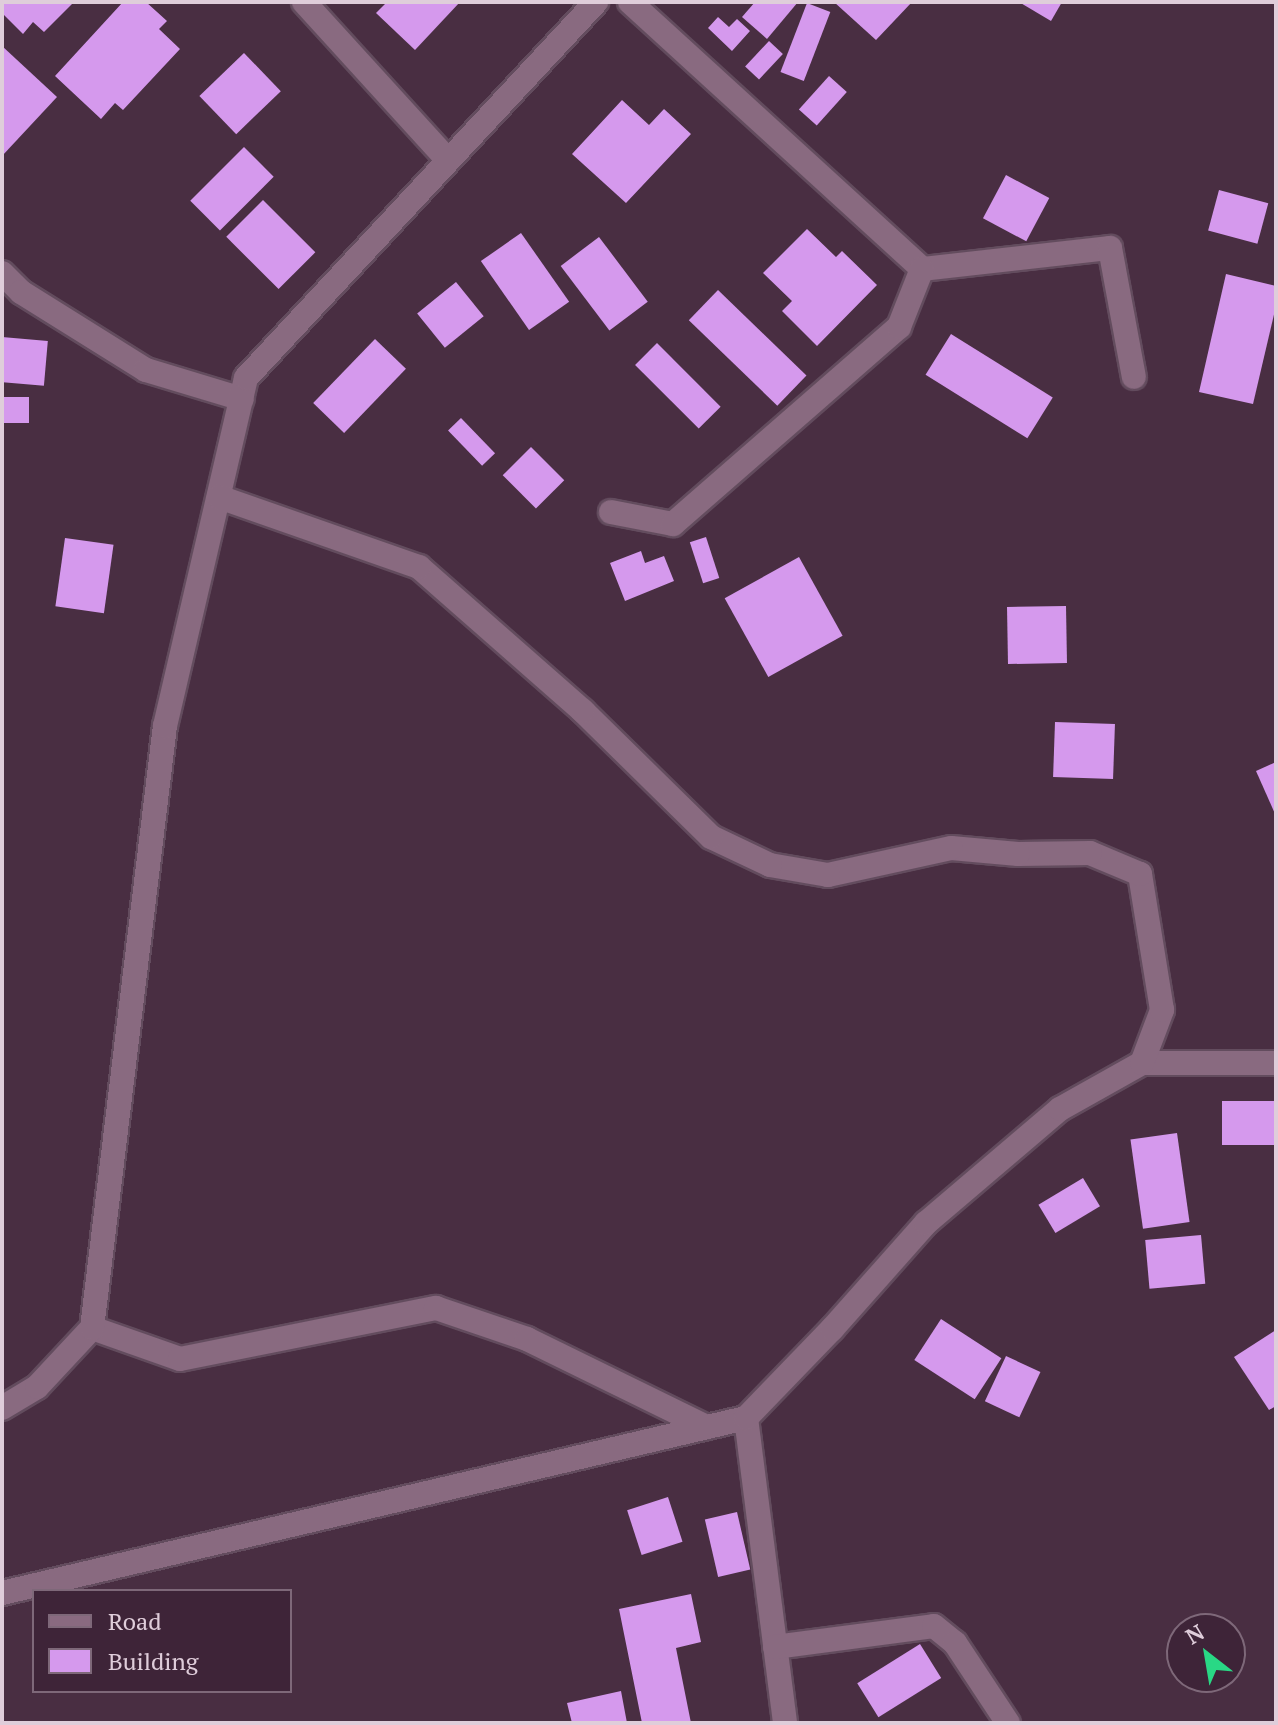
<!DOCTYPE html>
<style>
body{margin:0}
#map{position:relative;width:1278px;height:1725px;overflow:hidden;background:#492e42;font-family:"PT Serif",serif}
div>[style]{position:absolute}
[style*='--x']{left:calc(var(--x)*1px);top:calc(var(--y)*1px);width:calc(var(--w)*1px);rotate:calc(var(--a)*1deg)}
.building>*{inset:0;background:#d599ed;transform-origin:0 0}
.roads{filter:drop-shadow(2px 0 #634c5e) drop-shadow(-2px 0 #634c5e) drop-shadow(0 2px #634c5e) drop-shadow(0 -2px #634c5e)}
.minor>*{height:24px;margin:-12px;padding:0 12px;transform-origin:12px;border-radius:12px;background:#896a80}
span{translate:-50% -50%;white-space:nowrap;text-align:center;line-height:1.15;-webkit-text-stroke:8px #3e2438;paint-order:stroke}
.frame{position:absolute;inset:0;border:4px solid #dfcdda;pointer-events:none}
.legend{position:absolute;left:32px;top:1589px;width:260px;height:104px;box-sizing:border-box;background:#3e2438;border:2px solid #7e6879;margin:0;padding:10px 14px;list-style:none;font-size:24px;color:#dfcdda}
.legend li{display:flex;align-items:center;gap:16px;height:40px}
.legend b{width:40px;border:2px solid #7e6879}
.north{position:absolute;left:1166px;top:1613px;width:80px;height:80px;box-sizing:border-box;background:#3e2438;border:2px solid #7e6879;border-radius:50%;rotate:329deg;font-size:22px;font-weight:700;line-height:32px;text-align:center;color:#dfcdda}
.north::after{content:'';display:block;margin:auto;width:28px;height:36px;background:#29d885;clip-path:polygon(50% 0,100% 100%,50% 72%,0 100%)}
</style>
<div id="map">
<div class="building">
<div style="clip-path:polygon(2px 2px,74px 2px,44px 32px,33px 22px,23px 34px,2px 13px)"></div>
<div style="clip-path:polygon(123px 2px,146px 2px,167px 21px,159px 29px,180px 49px,123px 110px,115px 103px,101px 119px,55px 76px)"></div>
<div style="clip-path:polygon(387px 2px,460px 2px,415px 50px,376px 13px)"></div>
<div style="clip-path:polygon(755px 2px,798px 2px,767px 39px,742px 17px)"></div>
<div style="clip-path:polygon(834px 2px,912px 2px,876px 40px)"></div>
<div style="clip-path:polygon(1019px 2px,1062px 2px,1051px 21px)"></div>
<div style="left:807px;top:3px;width:25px;height:74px;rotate:21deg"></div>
<div style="clip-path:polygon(718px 17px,729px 27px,737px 19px,750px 31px,732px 51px,708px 28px)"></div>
<div style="left:769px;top:41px;width:19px;height:35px;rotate:43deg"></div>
<div style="clip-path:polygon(2px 46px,57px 97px,2px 156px)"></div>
<div style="left:244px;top:53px;width:53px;height:62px;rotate:46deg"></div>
<div style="left:829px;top:76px;width:24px;height:45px;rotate:42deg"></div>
<div style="clip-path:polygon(622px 100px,649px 125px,664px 109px,691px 134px,626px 203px,572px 154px)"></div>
<div style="left:244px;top:147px;width:42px;height:76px;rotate:45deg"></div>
<div style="left:1006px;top:175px;width:49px;height:49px;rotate:28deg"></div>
<div style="left:1219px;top:190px;width:51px;height:42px;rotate:15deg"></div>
<div style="left:263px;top:200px;width:74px;height:52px;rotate:45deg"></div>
<div style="clip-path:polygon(807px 229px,836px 257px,842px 251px,877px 285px,817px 346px,782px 311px,792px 301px,763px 273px)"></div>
<div style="left:521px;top:233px;width:84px;height:49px;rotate:55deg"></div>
<div style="left:599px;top:237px;width:81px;height:48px;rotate:53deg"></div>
<div style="clip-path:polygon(1226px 274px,1276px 286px,1276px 306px,1253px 404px,1199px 392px)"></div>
<div style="left:456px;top:282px;width:44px;height:50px;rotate:51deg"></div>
<div style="left:718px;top:290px;width:123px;height:42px;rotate:44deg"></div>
<div style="left:951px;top:334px;width:120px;height:48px;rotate:32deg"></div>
<div style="left:2px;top:337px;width:46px;height:45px;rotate:5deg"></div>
<div style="left:375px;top:339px;width:43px;height:89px;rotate:44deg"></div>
<div style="left:657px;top:343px;width:90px;height:31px;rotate:45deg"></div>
<div style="left:29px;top:397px;width:26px;height:27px;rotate:90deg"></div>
<div style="left:461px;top:418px;width:49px;height:18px;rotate:46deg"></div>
<div style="left:531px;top:447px;width:47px;height:40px;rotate:45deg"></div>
<div style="left:706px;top:537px;width:43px;height:17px;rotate:72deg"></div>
<div style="left:65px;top:538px;width:49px;height:69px;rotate:8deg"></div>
<div style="clip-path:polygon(641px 551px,645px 563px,664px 556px,674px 581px,625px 601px,610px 563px)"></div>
<div style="left:799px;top:557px;width:90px;height:85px;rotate:61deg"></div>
<div style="left:1066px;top:606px;width:57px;height:59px;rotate:89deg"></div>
<div style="left:1055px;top:722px;width:60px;height:55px;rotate:2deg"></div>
<div style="clip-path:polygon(1276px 762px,1276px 816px,1256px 771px)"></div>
<div style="left:1276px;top:1101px;width:44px;height:54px;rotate:90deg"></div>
<div style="left:1177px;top:1133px;width:90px;height:47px;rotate:82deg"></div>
<div style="left:1083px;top:1178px;width:33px;height:52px;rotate:59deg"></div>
<div style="left:1201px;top:1235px;width:49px;height:56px;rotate:85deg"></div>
<div style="left:941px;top:1319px;width:72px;height:49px;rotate:33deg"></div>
<div style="clip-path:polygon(1276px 1330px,1276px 1406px,1269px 1410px,1234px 1357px)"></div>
<div style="left:1006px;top:1356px;width:38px;height:50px;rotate:25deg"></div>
<div style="left:668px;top:1497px;width:47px;height:43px;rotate:72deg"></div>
<div style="left:737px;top:1512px;width:59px;height:33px;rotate:77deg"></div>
<div style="clip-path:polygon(691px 1594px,701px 1642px,676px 1648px,691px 1723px,642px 1723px,619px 1609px)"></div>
<div style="left:920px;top:1644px;width:40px;height:74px;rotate:58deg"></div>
<div style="clip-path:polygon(621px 1691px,627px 1723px,572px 1723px,567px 1703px)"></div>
</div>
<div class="roads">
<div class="minor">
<div style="--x:304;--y:2;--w:214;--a:47.7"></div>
<div style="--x:630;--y:2;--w:396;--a:42.4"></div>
<div style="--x:922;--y:269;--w:189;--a:-6.4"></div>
<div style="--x:1110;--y:248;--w:131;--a:79.5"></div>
<div style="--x:2;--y:273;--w:27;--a:45"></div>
<div style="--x:21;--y:292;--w:147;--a:32"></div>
<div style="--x:146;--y:370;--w:100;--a:16.8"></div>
<div style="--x:611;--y:512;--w:63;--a:11"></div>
<div style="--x:673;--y:524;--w:300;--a:-41.1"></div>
<div style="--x:899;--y:327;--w:62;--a:-68.4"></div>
<div style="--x:1142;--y:1063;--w:134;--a:0"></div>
<div style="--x:92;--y:1328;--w:93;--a:19.4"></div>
<div style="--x:180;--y:1359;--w:261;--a:-11.3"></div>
<div style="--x:436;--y:1308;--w:96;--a:18.8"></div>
<div style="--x:527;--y:1339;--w:200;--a:26.1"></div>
<div style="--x:2;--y:1408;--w:41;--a:-31"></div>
<div style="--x:37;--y:1387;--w:81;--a:-47"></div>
<div style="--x:92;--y:1328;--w:606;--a:-83.09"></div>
<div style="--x:165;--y:726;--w:357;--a:-76.9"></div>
<div style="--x:246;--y:378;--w:514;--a:-47.05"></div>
<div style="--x:746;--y:1418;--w:307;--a:82.7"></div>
<div style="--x:2;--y:1593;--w:764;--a:-13.24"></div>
<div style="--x:746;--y:1418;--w:124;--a:-46"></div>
<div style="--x:832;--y:1329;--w:142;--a:-48.4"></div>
<div style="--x:926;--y:1223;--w:176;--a:-40.4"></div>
<div style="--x:1060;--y:1109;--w:94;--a:-29.3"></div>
<div style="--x:1142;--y:1063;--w:57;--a:-69.3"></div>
<div style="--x:1162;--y:1010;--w:138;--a:-99.2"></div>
<div style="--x:1140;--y:874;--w:54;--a:-157.2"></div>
<div style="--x:1090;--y:853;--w:72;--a:179.2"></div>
<div style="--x:1018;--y:854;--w:67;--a:-174.9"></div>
<div style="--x:951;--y:848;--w:126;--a:167.6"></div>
<div style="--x:828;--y:875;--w:59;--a:-170.2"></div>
<div style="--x:770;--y:865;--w:65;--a:-154.6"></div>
<div style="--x:711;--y:837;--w:180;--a:-135.5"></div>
<div style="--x:583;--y:711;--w:218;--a:-138.7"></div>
<div style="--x:419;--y:567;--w:212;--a:-160.7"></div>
<div style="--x:775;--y:1647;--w:160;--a:-7.5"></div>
<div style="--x:934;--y:1626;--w:27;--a:39"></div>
<div style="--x:955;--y:1643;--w:96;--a:56.5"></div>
</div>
</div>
<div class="frame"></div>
<ul class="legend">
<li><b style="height:10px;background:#896a80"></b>Road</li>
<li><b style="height:22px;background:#d599ed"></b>Building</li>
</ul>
<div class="north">N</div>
</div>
